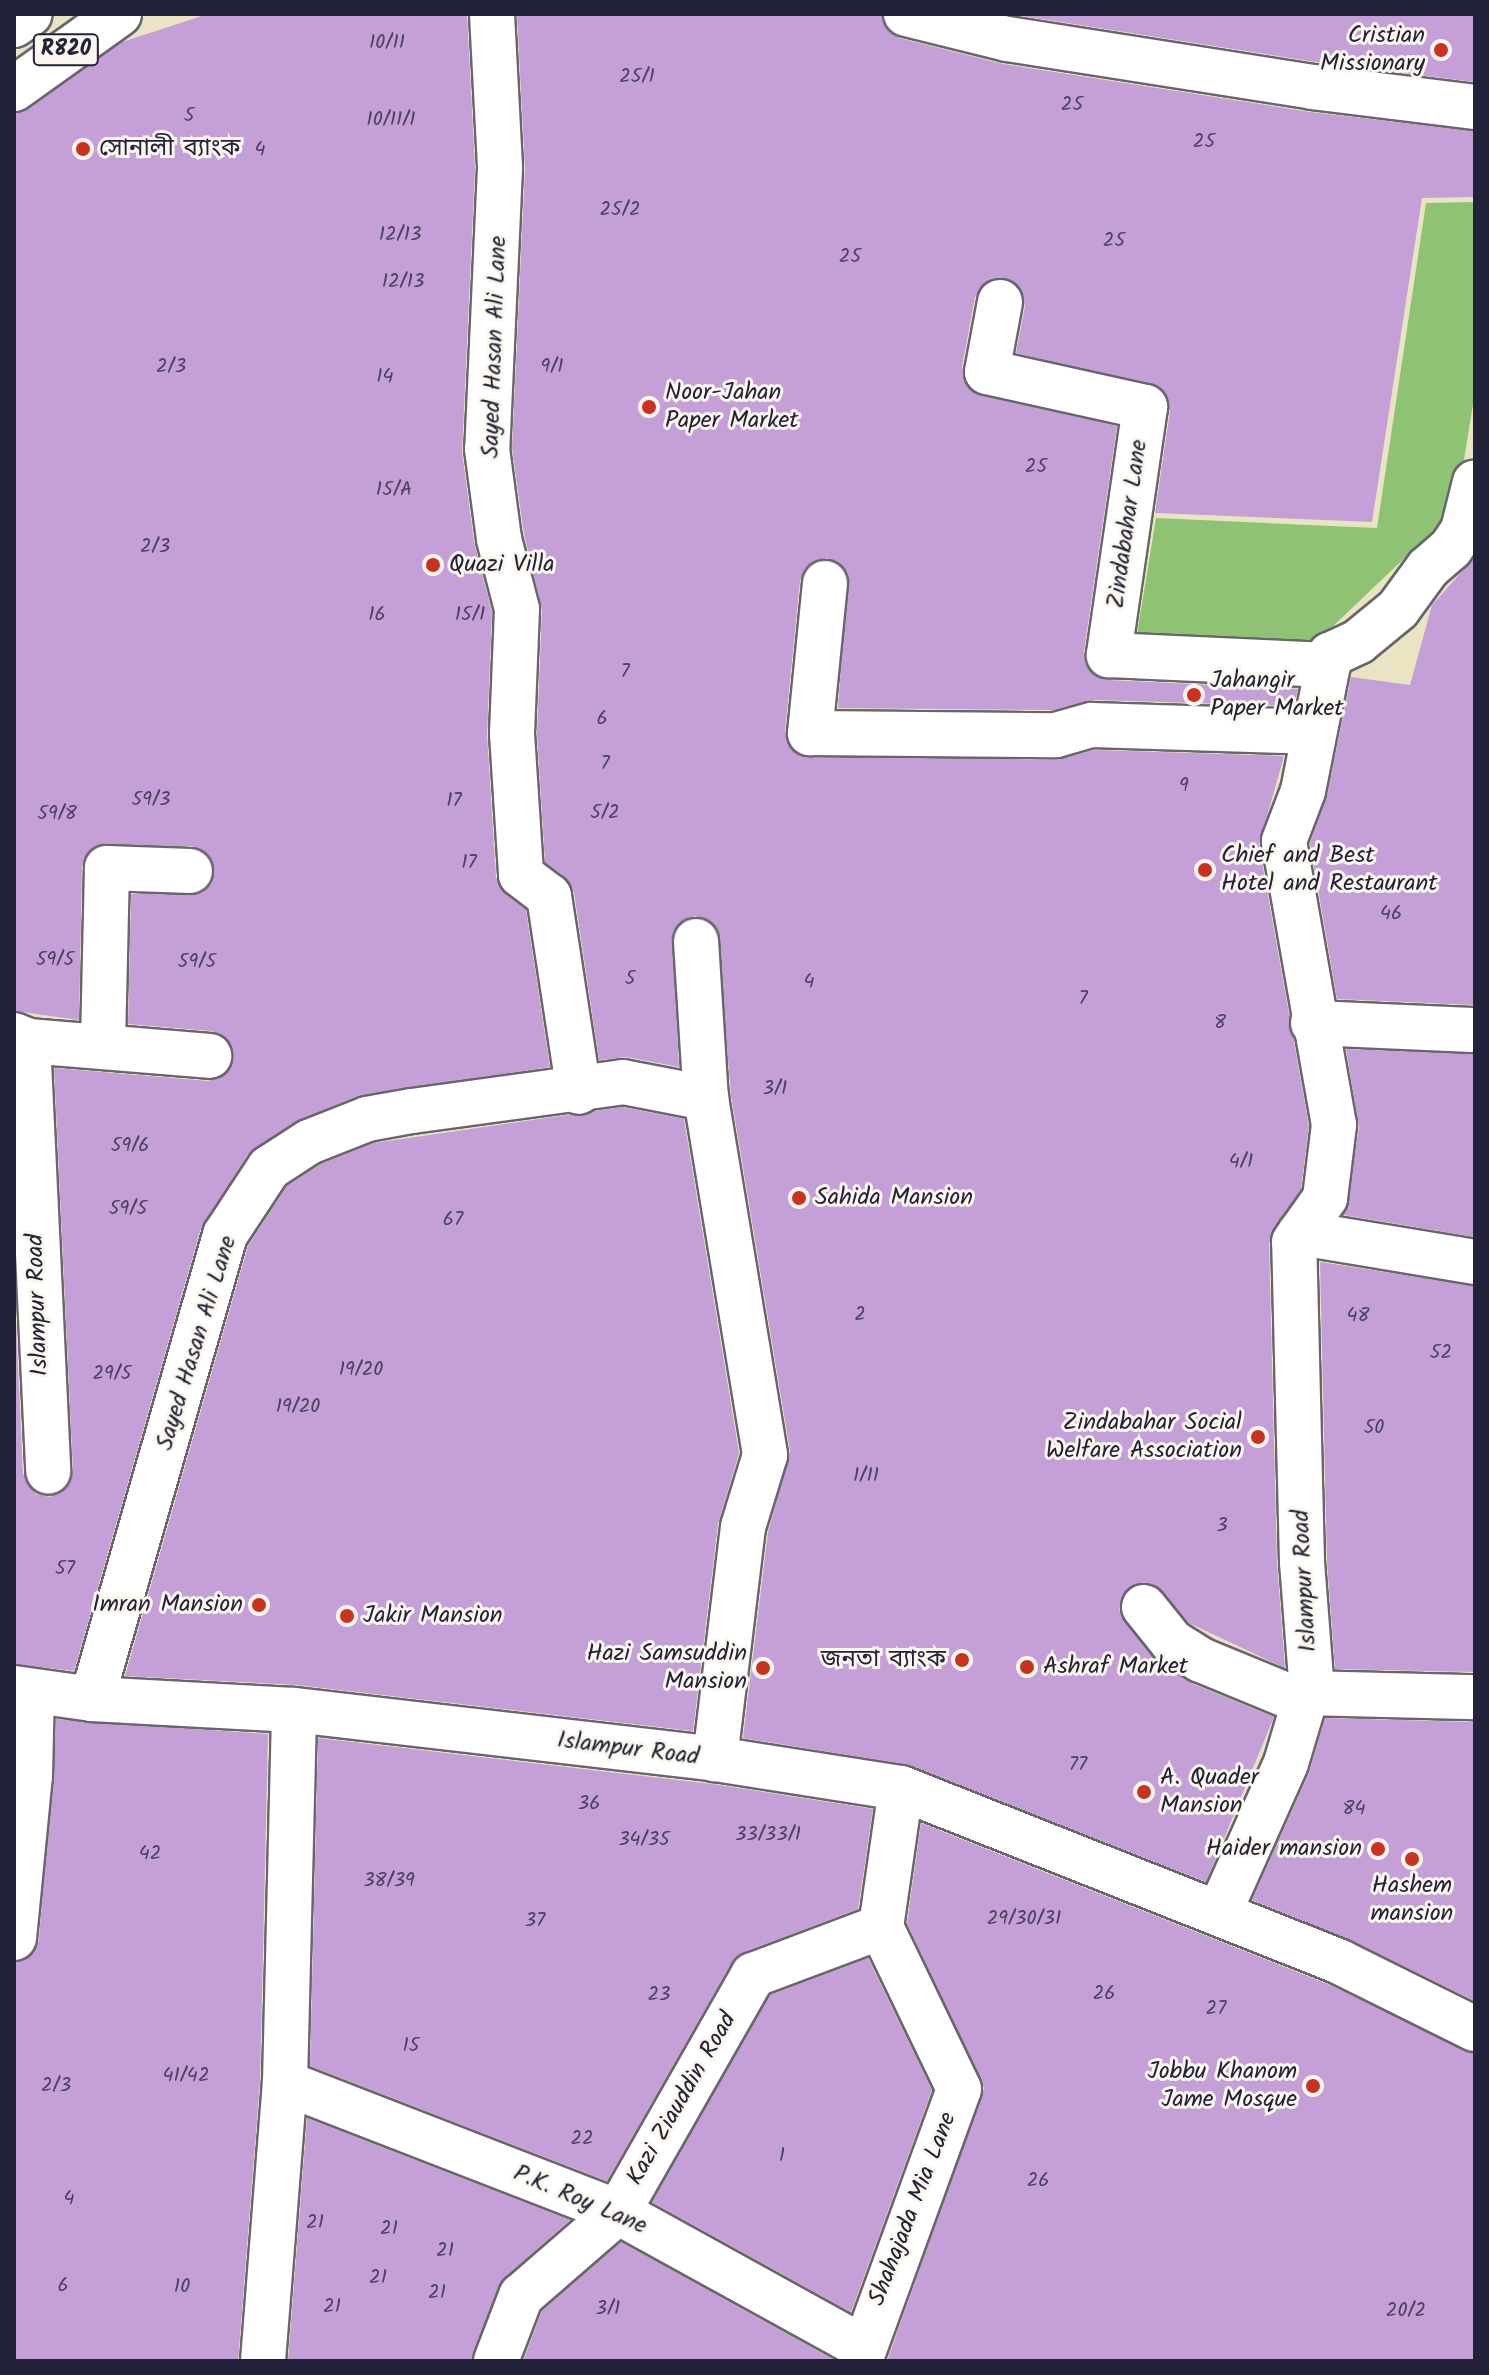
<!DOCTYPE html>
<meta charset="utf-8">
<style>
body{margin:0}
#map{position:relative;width:1489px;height:2375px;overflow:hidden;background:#ebe4c3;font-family:Kalam,"Noto Sans Bengali",sans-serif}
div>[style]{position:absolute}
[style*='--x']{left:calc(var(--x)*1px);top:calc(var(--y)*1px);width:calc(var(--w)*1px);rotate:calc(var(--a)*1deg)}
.green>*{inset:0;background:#8fc374}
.building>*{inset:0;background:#c5a0d8}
.roads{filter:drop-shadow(2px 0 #68666b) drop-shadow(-2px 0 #68666b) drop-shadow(0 2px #68666b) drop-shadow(0 -2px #68666b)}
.street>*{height:44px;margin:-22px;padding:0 22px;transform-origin:22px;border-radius:22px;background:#fff}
.highway>*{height:44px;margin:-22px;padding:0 22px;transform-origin:22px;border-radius:22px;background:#fff}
.dots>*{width:22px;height:22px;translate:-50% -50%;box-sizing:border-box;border:4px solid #fbf7ec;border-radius:50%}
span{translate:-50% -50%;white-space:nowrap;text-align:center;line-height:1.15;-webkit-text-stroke:6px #fbf7ec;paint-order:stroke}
.number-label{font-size:20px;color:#4b4262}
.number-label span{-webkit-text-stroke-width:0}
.shield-label span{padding:2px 6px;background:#fbf7ec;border:2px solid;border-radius:6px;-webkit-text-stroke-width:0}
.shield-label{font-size:22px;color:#22223b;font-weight:700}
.poi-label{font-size:24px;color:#22223b}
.right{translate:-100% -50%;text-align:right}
.left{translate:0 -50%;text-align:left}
.street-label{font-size:24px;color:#22223b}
.frame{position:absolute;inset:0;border:16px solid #22223b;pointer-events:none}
</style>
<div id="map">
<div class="green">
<div style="clip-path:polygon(1475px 202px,1475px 392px,1456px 509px,1309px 649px,1136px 640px,1156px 518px,1377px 528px,1426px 203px)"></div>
</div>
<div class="building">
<div style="clip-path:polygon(208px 14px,467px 14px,475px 168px,462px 452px,474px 542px,492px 612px,487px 735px,496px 877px,506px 895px,526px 910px,550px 1067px,358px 1096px,296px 1121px,248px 1154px,201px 1228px,74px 1671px,14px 1664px,14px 1279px,23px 1474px,36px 1494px,50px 1497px,70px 1484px,73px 1471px,54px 1068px,208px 1081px,229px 1071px,234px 1057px,224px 1036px,212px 1031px,128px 1024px,131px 894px,202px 893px,212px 884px,212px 860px,192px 846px,95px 846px,82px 867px,79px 1020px,15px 1011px,14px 114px,29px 109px,122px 42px)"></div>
<div style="clip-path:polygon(517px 14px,882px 14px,888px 31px,899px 38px,1003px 64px,1310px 112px,1475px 131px,1475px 197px,1422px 198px,1372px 522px,1155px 513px,1170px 411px,1162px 389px,1016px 353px,1025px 306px,1017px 284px,992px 278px,975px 297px,962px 367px,970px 390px,1117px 426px,1084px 651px,1087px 666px,1108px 680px,1298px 689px,1294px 706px,1093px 700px,1053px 710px,838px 708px,848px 573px,827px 558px,805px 568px,800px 581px,785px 731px,797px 754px,1056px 760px,1095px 750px,1284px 756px,1259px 845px,1309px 1126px,1301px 1189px,1269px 1243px,1277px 1563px,1285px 1668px,1189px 1623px,1152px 1584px,1128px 1588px,1119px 1610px,1159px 1663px,1191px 1683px,1274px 1717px,1206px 1882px,910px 1765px,743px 1738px,768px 1532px,790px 1451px,731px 1095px,717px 928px,695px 916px,673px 931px,679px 1067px,627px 1057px,599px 1060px,574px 892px,564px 876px,545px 862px,537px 734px,542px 610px,524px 534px,512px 448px,525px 169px)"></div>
<div style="clip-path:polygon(1010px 14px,1475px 14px,1475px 82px,1316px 62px)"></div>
<div style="clip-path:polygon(1475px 557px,1475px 1005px,1337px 999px,1310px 843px,1327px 796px,1351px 677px,1410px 685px,1432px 605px)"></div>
<div style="clip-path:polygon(1346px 1049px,1475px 1054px,1475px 1237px,1344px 1215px,1359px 1128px)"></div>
<div style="clip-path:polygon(622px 1107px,684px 1119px,739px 1453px,718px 1524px,693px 1731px,297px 1685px,125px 1676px,248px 1246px,287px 1186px,321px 1164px,374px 1143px)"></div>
<div style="clip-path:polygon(1320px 1262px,1475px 1286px,1475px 1672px,1335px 1669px,1327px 1561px)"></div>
<div style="clip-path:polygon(1325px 1718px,1475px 1722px,1475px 2001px,1351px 1940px,1252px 1900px,1309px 1773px)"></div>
<div style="clip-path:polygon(56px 1719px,268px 1734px,260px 2082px,238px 2361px,14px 2361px,14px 1963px,34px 1953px,39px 1940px)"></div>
<div style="clip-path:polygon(318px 1738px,712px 1784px,873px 1809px,858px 1909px,744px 1952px,732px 1962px,607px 2181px,310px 2066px)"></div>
<div style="clip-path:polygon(921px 1823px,1330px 1985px,1475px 2054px,1475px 2361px,887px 2361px,984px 2088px,907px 1923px)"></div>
<div style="clip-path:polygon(868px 1958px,932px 2090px,851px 2312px,652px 2202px,770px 1995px)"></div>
<div style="clip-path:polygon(307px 2118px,570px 2220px,504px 2278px,472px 2361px,288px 2361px)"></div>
<div style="clip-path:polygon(621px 2242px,836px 2361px,523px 2361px,542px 2311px)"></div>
</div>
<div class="roads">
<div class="street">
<div style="--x:492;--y:14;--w:154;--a:87"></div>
<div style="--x:500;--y:168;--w:281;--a:92.6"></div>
<div style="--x:487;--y:449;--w:91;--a:82.4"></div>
<div style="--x:499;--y:539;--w:72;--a:75.6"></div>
<div style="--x:517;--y:609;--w:125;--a:92.3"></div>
<div style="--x:512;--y:734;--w:141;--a:86.3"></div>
<div style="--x:521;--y:875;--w:35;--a:37"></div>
<div style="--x:549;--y:896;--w:198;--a:81.3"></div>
<div style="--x:906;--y:14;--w:104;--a:13.9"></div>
<div style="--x:1007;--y:39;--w:310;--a:8.9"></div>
<div style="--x:1313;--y:87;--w:163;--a:7"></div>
<div style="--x:1000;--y:302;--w:71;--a:100.5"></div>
<div style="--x:987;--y:372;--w:162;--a:12.5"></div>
<div style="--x:1145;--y:407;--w:251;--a:98.3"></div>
<div style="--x:1109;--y:655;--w:219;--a:2.6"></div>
<div style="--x:825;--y:583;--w:151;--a:95.7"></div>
<div style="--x:810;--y:733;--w:246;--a:0.5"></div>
<div style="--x:1056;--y:735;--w:37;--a:-16"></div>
<div style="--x:1092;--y:725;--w:222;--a:1.8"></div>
<div style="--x:696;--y:941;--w:157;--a:86.4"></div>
<div style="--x:706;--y:1098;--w:362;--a:80.6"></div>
<div style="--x:765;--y:1455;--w:75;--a:107"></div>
<div style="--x:743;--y:1527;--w:234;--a:96.9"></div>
<div style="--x:1313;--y:1023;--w:160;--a:2.5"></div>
<div style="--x:14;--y:1035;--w:15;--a:23"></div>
<div style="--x:28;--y:1041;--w:182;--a:4.7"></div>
<div style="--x:28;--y:1041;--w:431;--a:87.3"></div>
<div style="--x:103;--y:1044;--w:176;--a:-88.7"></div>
<div style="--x:107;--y:868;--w:83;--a:2.1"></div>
<div style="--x:1300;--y:1233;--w:177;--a:9.4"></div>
<div style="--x:1144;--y:1607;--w:45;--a:51.3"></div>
<div style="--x:1172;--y:1642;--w:34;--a:32"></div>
<div style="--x:1201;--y:1660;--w:110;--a:22.4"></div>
<div style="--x:14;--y:1688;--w:79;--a:8"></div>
<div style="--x:92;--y:1699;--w:202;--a:3.1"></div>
<div style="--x:294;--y:1710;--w:424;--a:6.6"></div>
<div style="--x:715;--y:1759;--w:188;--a:8.9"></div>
<div style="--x:901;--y:1788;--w:472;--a:21.6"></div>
<div style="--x:1340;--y:1962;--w:151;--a:26.4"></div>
<div style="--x:1306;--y:1693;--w:169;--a:1.4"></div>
<div style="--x:92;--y:1699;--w:483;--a:-74"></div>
<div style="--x:225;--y:1235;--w:80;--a:-56.7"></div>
<div style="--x:269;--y:1168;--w:48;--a:-33"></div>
<div style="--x:309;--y:1142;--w:62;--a:-21.6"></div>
<div style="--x:367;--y:1119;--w:46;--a:-10.1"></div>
<div style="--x:412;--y:1111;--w:213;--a:-7.8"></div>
<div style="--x:623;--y:1082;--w:85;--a:10.9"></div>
<div style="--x:1219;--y:1913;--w:164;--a:-65.9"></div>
<div style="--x:1286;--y:1763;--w:88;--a:-73.4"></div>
<div style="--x:1311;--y:1679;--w:117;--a:-94.4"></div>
<div style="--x:1302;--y:1562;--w:320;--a:-91.4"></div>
<div style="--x:1294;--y:1242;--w:54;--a:-54.8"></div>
<div style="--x:1325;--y:1198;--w:74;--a:-83"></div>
<div style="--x:1334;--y:1125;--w:288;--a:-100"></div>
<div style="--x:1284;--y:841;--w:53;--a:-69.2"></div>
<div style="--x:1303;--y:791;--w:139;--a:-78.8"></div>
<div style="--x:1330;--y:655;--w:31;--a:-25"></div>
<div style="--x:1358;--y:642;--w:52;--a:-39.5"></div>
<div style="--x:1398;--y:609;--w:51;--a:-53.8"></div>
<div style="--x:1428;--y:568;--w:30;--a:-41"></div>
<div style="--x:1451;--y:548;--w:22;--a:-56"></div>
<div style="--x:1463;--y:530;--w:49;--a:-76"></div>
<div style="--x:14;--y:1938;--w:163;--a:-84.4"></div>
<div style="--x:30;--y:1776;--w:85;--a:-88.7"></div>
<div style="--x:285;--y:2083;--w:357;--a:21.2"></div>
<div style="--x:618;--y:2212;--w:277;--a:28.9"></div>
<div style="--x:263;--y:2361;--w:279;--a:-85.5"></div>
<div style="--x:285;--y:2083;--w:373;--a:-88.6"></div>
<div style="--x:496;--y:2361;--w:70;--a:-69"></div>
<div style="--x:521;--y:2296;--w:128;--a:-40.9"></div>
<div style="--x:618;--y:2212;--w:273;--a:-60.3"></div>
<div style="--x:753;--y:1975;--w:137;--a:-20.6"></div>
<div style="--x:860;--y:2361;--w:289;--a:-70"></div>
<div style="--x:959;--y:2089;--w:180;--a:-115.7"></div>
<div style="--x:881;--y:1927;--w:140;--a:-81.8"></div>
</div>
<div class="highway">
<div style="--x:14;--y:25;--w:19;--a:-35"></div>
<div style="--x:14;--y:89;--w:129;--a:-35.5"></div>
</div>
</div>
<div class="dots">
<div style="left:1441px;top:50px;background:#c8321e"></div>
<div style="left:83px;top:149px;background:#c8321e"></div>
<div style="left:649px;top:407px;background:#c8321e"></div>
<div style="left:433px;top:565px;background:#c8321e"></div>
<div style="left:1194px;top:695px;background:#c8321e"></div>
<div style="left:1205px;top:870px;background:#c8321e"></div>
<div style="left:799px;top:1198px;background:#c8321e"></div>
<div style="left:1258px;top:1437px;background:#c8321e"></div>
<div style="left:259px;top:1605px;background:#c8321e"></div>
<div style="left:347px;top:1616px;background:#c8321e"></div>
<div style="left:962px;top:1660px;background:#c8321e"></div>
<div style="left:1027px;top:1667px;background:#c8321e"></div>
<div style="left:763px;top:1668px;background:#c8321e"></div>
<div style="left:1144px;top:1792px;background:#c8321e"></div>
<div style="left:1378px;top:1849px;background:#c8321e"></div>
<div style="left:1412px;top:1859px;background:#c8321e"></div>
<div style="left:1313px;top:2086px;background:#c8321e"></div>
</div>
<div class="number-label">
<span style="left:387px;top:43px">10/11</span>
<span style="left:637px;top:77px">25/1</span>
<span style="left:1072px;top:105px">25</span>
<span style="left:189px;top:116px">5</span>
<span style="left:391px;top:120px">10/11/1</span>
<span style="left:1204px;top:142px">25</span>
<span style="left:260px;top:150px">4</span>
<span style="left:620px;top:210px">25/2</span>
<span style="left:400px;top:235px">12/13</span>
<span style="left:1114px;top:241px">25</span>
<span style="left:850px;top:257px">25</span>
<span style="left:403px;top:282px">12/13</span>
<span style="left:171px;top:367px">2/3</span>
<span style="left:552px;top:367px">9/1</span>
<span style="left:385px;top:377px">14</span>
<span style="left:1036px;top:467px">25</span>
<span style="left:394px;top:490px">15/A</span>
<span style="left:155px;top:547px">2/3</span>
<span style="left:377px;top:615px">16</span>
<span style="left:470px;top:615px">15/1</span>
<span style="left:625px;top:672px">7</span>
<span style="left:602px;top:719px">6</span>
<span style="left:605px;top:764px">7</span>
<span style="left:1184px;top:786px">9</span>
<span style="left:151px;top:800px">59/3</span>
<span style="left:454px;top:801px">17</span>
<span style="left:605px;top:813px">5/2</span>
<span style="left:57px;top:814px">59/8</span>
<span style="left:469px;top:863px">17</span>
<span style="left:1391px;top:914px">46</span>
<span style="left:55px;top:960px">59/5</span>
<span style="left:197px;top:962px">59/5</span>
<span style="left:630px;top:979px">5</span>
<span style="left:809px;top:982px">4</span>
<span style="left:1083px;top:999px">7</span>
<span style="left:1220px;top:1023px">8</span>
<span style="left:775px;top:1089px">3/1</span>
<span style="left:130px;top:1146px">59/6</span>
<span style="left:1241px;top:1162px">4/1</span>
<span style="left:128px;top:1209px">59/5</span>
<span style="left:453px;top:1220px">67</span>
<span style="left:860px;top:1315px">2</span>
<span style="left:1358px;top:1316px">48</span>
<span style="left:1441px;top:1353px">52</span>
<span style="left:361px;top:1370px">19/20</span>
<span style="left:112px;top:1374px">29/5</span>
<span style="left:298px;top:1407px">19/20</span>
<span style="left:1374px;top:1428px">50</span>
<span style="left:866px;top:1476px">1/11</span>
<span style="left:1222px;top:1526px">3</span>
<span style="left:65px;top:1569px">57</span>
<span style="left:1078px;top:1765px">77</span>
<span style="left:589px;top:1804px">36</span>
<span style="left:1354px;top:1809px">84</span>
<span style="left:768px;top:1835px">33/33/1</span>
<span style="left:644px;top:1840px">34/35</span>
<span style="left:150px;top:1854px">42</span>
<span style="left:389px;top:1881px">38/39</span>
<span style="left:1024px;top:1919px">29/30/31</span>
<span style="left:535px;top:1921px">37</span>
<span style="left:1104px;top:1994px">26</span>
<span style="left:659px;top:1995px">23</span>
<span style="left:1216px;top:2009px">27</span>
<span style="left:411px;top:2046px">15</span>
<span style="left:186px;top:2076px">41/42</span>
<span style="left:56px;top:2086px">2/3</span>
<span style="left:582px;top:2139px">22</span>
<span style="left:782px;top:2156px">1</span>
<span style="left:1038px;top:2181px">26</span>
<span style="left:69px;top:2199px">4</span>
<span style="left:315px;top:2223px">21</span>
<span style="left:389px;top:2229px">21</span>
<span style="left:445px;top:2251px">21</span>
<span style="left:378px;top:2278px">21</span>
<span style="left:63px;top:2286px">6</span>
<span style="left:182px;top:2287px">10</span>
<span style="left:437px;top:2293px">21</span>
<span style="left:332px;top:2307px">21</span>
<span style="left:608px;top:2309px">3/1</span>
<span style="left:1406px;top:2311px">20/2</span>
</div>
<div class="shield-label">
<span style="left:66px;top:50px">R820</span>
</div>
<div class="poi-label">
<span class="right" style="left:1425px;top:50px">Cristian<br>Missionary</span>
<span class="left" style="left:99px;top:149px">সোনালী ব্যাংক</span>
<span class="left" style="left:665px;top:407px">Noor-Jahan<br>Paper Market</span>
<span class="left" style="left:449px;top:565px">Quazi Villa</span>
<span class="left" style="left:1210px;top:695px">Jahangir<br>Paper Market</span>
<span class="left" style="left:1221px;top:870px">Chief and Best<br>Hotel and Restaurant</span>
<span class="left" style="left:815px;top:1198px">Sahida Mansion</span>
<span class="right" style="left:1242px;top:1437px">Zindabahar Social<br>Welfare Association</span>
<span class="right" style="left:243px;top:1605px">Imran Mansion</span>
<span class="left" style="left:363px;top:1616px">Jakir Mansion</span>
<span class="right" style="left:747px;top:1668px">Hazi Samsuddin<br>Mansion</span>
<span class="right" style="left:946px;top:1660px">জনতা ব্যাংক</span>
<span class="left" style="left:1043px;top:1667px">Ashraf Market</span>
<span class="left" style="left:1160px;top:1792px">A. Quader<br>Mansion</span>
<span class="right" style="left:1362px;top:1849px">Haider mansion</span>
<span style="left:1412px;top:1900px">Hashem<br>mansion</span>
<span class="right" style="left:1297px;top:2086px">Jobbu Khanom<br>Jame Mosque</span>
</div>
<div class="street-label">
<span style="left:495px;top:347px;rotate:-88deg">Sayed Hasan Ali Lane</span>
<span style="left:1128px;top:524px;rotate:-82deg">Zindabahar Lane</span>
<span style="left:38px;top:1305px;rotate:-92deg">Islampur Road</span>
<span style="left:197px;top:1343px;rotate:-73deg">Sayed Hasan Ali Lane</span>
<span style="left:1305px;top:1581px;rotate:-93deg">Islampur Road</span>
<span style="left:628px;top:1749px;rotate:7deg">Islampur Road</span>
<span style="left:682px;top:2099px;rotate:-60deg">Kazi Ziauddin Road</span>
<span style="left:580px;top:2200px;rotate:23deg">P.K. Roy Lane</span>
<span style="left:913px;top:2209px;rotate:-69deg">Shahajada Mia Lane</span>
</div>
<div class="frame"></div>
</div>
